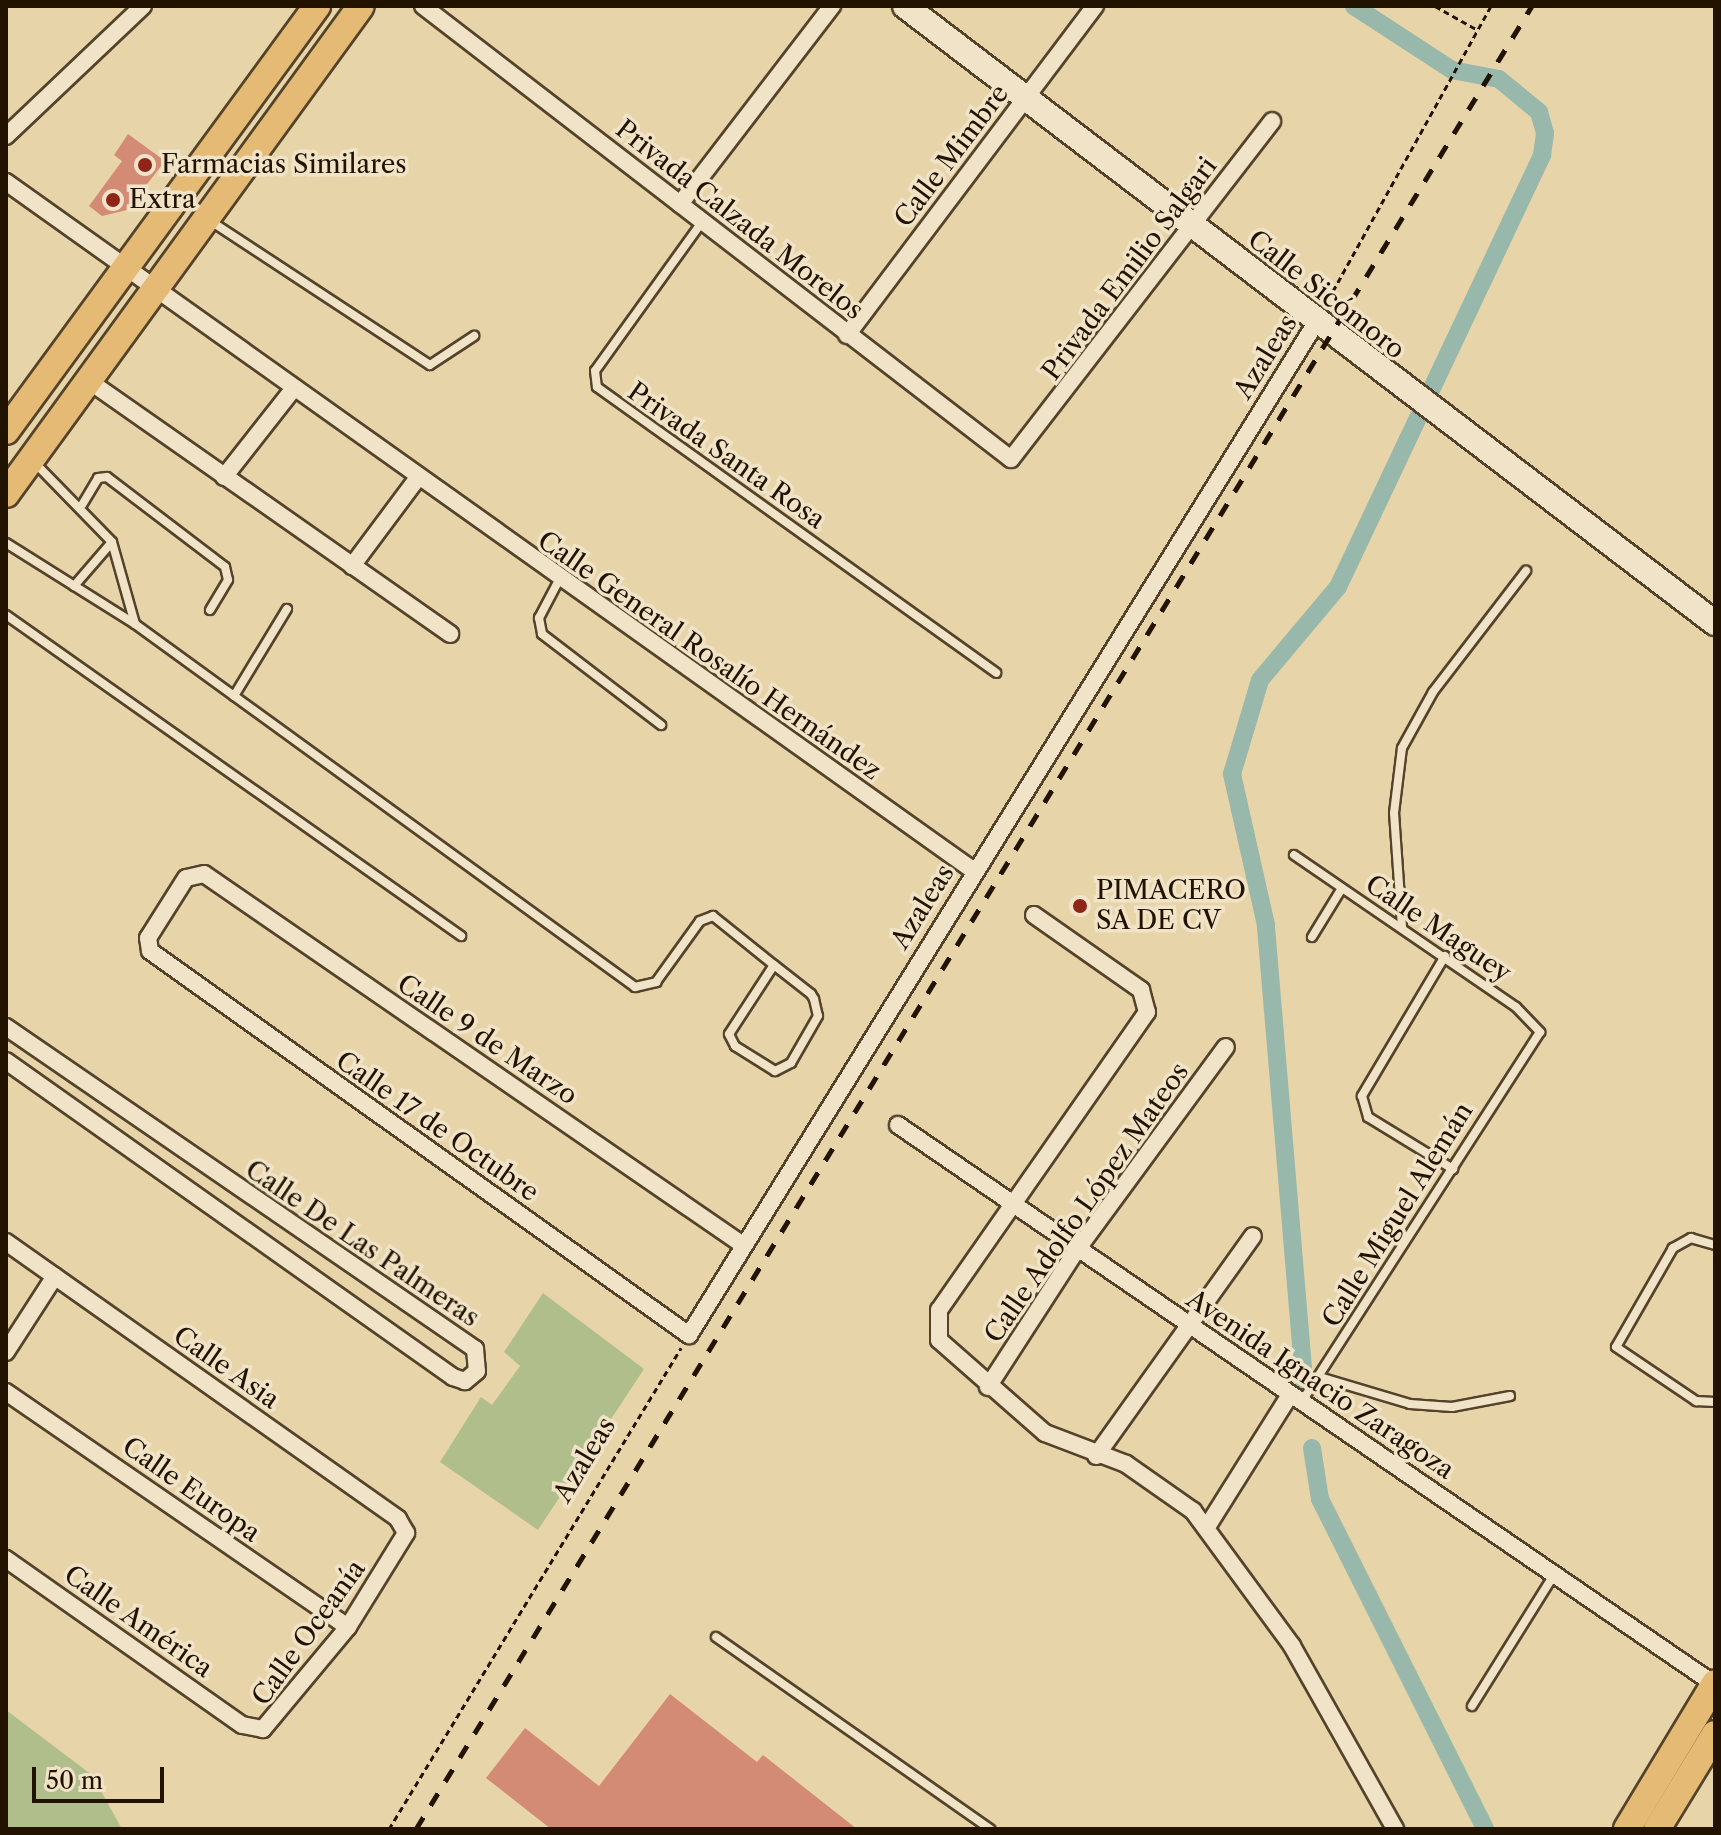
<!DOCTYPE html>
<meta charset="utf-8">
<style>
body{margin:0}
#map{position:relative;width:1721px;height:1835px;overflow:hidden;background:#e8d4a9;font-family:"Libre Caslon Text",serif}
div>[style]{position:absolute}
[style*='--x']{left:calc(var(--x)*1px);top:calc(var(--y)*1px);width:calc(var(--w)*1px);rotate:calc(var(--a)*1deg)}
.green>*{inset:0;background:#b0be8c}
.canal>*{height:18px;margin:-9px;padding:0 9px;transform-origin:9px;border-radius:9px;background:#97b8aa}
.building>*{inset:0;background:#d38b75}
.path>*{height:3px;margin-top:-1.5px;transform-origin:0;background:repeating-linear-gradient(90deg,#221300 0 6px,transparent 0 10px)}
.roads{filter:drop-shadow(2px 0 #54432a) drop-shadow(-2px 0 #54432a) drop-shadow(0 2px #54432a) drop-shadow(0 -2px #54432a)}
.lane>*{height:8px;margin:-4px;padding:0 4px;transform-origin:4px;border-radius:4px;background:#f0e3c7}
.street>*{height:16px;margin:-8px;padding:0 8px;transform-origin:8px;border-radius:8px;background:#f0e3c7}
.secondary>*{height:24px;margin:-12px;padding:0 12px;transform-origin:12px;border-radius:12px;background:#f0e3c7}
.primary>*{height:26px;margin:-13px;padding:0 13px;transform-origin:13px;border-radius:13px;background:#e4ba74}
.rail>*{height:5px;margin-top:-2.5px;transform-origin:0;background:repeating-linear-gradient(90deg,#221300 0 14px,transparent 0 28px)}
.dots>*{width:22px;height:22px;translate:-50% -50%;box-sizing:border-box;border:4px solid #f0e3c7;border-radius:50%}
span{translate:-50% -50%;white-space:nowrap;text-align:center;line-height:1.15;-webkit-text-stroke:7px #f0e3c7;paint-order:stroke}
.street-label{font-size:26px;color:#221300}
.poi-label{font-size:26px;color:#221300}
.left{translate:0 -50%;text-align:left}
.frame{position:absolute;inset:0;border:8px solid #221300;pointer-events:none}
.scale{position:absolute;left:32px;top:1767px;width:132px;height:36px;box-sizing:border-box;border:4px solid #221300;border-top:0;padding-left:10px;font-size:24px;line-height:28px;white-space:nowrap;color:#221300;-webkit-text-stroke:6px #f0e3c7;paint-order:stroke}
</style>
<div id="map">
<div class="green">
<div style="clip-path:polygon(543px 1293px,644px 1369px,538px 1530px,440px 1462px,481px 1397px,492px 1405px,520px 1366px,504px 1352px)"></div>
<div style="clip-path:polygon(6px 1710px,92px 1775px,122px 1829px,6px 1829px)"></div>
</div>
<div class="canal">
<div style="--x:1304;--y:1380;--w:457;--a:-94.8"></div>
<div style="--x:1266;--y:925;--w:155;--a:-102.7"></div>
<div style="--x:1232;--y:774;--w:98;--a:-73.4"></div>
<div style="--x:1260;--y:680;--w:121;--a:-50"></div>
<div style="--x:1338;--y:587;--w:478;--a:-64.7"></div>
<div style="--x:1542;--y:155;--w:22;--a:-82"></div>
<div style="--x:1545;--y:133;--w:22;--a:-106"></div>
<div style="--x:1539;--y:112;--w:52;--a:-140.5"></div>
<div style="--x:1499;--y:79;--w:48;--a:-169.2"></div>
<div style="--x:1452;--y:70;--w:117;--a:-146.9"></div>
<div style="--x:1312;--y:1448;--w:52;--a:81.1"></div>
<div style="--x:1320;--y:1499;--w:369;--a:63.4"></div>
</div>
<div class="building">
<div style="clip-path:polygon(128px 134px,165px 161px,127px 210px,102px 216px,89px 206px,122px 161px,114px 155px)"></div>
<div style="clip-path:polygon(670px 1694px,757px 1762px,763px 1755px,857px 1829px,551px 1829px,486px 1778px,525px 1728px,599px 1786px)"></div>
</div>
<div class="path">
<div style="--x:1435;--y:6;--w:47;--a:29.3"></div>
<div style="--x:1328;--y:300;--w:336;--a:-61"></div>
<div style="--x:389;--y:1829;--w:563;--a:-58.74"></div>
</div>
<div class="roads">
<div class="lane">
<div style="--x:209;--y:220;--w:264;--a:33.3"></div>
<div style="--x:430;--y:365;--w:53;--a:-33.4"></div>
<div style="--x:702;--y:222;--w:183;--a:125.7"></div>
<div style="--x:595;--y:371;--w:16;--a:83"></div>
<div style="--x:597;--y:387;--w:491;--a:35.6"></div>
<div style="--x:33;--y:461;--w:113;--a:45.7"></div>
<div style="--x:112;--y:542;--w:85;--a:74.3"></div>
<div style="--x:82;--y:505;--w:31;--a:-59"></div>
<div style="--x:98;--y:478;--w:9;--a:-6"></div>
<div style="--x:107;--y:477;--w:148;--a:37.3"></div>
<div style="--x:225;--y:567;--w:13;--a:77"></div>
<div style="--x:228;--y:580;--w:35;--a:121"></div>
<div style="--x:6;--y:543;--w:152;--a:32.1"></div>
<div style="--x:135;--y:624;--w:618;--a:35.98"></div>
<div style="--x:635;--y:987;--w:22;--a:-13"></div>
<div style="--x:656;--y:982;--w:75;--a:-54.2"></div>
<div style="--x:700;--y:921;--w:14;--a:-21"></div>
<div style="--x:713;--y:916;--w:78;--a:38.8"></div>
<div style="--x:774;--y:965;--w:47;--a:38.1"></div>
<div style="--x:811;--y:994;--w:6;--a:59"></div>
<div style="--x:814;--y:999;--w:17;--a:77"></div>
<div style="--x:818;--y:1016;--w:54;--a:119.9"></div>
<div style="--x:791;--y:1063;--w:18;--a:153"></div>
<div style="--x:775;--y:1071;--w:47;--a:-148"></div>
<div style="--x:735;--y:1046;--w:13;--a:-117"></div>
<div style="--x:729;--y:1034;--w:82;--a:-56.9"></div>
<div style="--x:559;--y:580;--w:43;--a:117.8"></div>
<div style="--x:539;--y:618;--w:16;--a:79"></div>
<div style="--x:542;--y:634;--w:150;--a:37.4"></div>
<div style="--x:74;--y:586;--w:58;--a:-49.2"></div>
<div style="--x:6;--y:615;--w:557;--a:35.2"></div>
<div style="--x:234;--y:696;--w:102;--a:-58.7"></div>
<div style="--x:1294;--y:855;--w:269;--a:34.4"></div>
<div style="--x:1516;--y:1007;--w:35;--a:46"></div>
<div style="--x:1540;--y:1032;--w:440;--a:122.8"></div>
<div style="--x:1402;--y:927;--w:114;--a:-94"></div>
<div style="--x:1394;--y:813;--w:65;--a:-83"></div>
<div style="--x:1402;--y:748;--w:64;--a:-61"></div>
<div style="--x:1433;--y:692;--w:153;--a:-52.5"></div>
<div style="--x:1312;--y:937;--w:57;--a:-58.5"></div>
<div style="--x:1445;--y:956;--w:163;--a:120.7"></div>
<div style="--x:1362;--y:1096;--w:22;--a:74"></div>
<div style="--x:1368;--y:1117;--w:100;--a:31.5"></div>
<div style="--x:1715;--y:1245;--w:25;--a:-164"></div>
<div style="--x:1691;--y:1238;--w:21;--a:151"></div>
<div style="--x:1673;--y:1248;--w:114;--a:119.9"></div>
<div style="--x:1616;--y:1347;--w:97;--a:34"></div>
<div style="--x:1696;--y:1401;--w:19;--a:3"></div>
<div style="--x:1323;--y:1378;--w:91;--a:16.6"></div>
<div style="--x:1410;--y:1404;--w:42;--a:4.1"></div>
<div style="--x:1452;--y:1407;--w:59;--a:-10.7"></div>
<div style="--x:716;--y:1637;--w:335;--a:35"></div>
<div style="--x:1472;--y:1706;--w:155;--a:-58"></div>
</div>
<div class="street">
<div style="--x:423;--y:6;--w:742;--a:37.61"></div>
<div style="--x:1011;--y:459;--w:427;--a:-52.3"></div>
<div style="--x:6;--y:136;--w:189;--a:-43.5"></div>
<div style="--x:6;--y:182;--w:1188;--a:35.44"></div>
<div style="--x:680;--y:204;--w:250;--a:-52.5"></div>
<div style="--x:847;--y:335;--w:412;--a:-53"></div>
<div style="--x:89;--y:381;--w:441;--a:35"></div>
<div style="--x:224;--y:477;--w:108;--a:-51.8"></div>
<div style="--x:352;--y:566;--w:107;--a:-53.3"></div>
<div style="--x:1034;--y:915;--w:131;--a:35"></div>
<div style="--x:1141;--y:990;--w:23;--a:75"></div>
<div style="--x:1147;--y:1012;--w:363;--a:124.9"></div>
<div style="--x:939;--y:1310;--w:30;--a:90"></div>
<div style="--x:939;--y:1340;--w:141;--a:41.3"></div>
<div style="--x:1045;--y:1433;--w:87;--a:20.9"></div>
<div style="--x:1126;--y:1464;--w:82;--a:35"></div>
<div style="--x:1193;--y:1511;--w:167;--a:53.7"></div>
<div style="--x:1292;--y:1646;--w:210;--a:60.6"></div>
<div style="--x:6;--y:1027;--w:569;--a:34.47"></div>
<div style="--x:475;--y:1349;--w:22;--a:85"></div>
<div style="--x:477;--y:1371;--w:16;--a:140"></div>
<div style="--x:465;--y:1381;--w:13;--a:-162"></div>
<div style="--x:453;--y:1377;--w:547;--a:-144.74"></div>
<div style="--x:898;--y:1125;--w:989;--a:34.41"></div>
<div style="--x:6;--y:1242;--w:480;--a:35.2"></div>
<div style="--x:398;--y:1519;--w:16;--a:60"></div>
<div style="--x:406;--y:1533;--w:110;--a:121.7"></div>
<div style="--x:348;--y:1627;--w:133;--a:129.8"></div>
<div style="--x:263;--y:1729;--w:21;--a:-169"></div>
<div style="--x:242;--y:1725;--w:289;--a:-144.9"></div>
<div style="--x:743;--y:1245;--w:654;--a:-145.46"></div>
<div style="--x:204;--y:874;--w:18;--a:167"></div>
<div style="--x:186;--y:878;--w:71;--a:122.3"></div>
<div style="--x:148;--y:938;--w:13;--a:81"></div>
<div style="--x:150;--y:951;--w:662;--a:35.47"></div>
<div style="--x:689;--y:1335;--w:1189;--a:-58.23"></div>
<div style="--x:6;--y:1352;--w:90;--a:-57.2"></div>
<div style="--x:988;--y:1387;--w:162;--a:-57.1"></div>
<div style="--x:1076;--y:1251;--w:253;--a:-53.7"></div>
<div style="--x:6;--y:1392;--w:415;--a:34.5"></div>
<div style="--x:1096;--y:1456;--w:270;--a:-54.5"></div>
<div style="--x:1207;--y:1527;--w:152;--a:-57.9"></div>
</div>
<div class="secondary">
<div style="--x:905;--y:6;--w:1018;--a:37.3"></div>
</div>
<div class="primary">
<div style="--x:6;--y:431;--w:527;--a:-53.8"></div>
<div style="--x:6;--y:494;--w:603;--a:-53.97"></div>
<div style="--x:1627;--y:1829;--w:170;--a:-58.9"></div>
<div style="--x:1657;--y:1829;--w:111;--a:-58.6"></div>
</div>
</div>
<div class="rail">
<div style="--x:416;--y:1829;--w:2137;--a:-58.53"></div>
</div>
<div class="dots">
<div style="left:145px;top:165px;background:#8f2418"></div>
<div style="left:113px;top:200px;background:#8f2418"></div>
<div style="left:1080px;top:906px;background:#8f2418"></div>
</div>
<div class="street-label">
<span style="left:952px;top:156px;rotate:-53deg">Calle Mimbre</span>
<span style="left:739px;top:220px;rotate:38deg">Privada Calzada Morelos</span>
<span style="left:1130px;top:269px;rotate:-53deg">Privada Emilio Salgari</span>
<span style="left:1326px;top:295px;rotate:38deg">Calle Sicómoro</span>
<span style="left:1266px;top:357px;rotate:-58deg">Azaleas</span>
<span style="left:726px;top:456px;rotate:35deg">Privada Santa Rosa</span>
<span style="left:709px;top:656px;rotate:35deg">Calle General Rosalío Hernández</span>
<span style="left:923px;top:907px;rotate:-58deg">Azaleas</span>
<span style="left:1438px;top:929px;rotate:34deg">Calle Maguey</span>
<span style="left:487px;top:1040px;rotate:34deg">Calle 9 de Marzo</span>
<span style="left:437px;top:1127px;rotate:35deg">Calle 17 de Octubre</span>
<span style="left:1087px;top:1203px;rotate:-55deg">Calle Adolfo López Mateos</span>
<span style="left:1398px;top:1215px;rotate:-58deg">Calle Miguel Alemán</span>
<span style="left:362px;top:1244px;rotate:34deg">Calle De Las Palmeras</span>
<span style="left:226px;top:1368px;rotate:35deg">Calle Asia</span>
<span style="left:1320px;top:1385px;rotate:34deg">Avenida Ignacio Zaragoza</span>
<span style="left:585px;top:1460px;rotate:-59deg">Azaleas</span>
<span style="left:191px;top:1490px;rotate:35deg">Calle Europa</span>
<span style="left:138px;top:1622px;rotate:35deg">Calle América</span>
<span style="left:309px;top:1633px;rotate:-54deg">Calle Oceanía</span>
</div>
<div class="poi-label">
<span class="left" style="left:161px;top:165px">Farmacias Similares</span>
<span class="left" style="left:129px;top:200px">Extra</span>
<span class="left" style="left:1096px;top:906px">PIMACERO<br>SA DE CV</span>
</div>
<div class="frame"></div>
<div class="scale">50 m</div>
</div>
